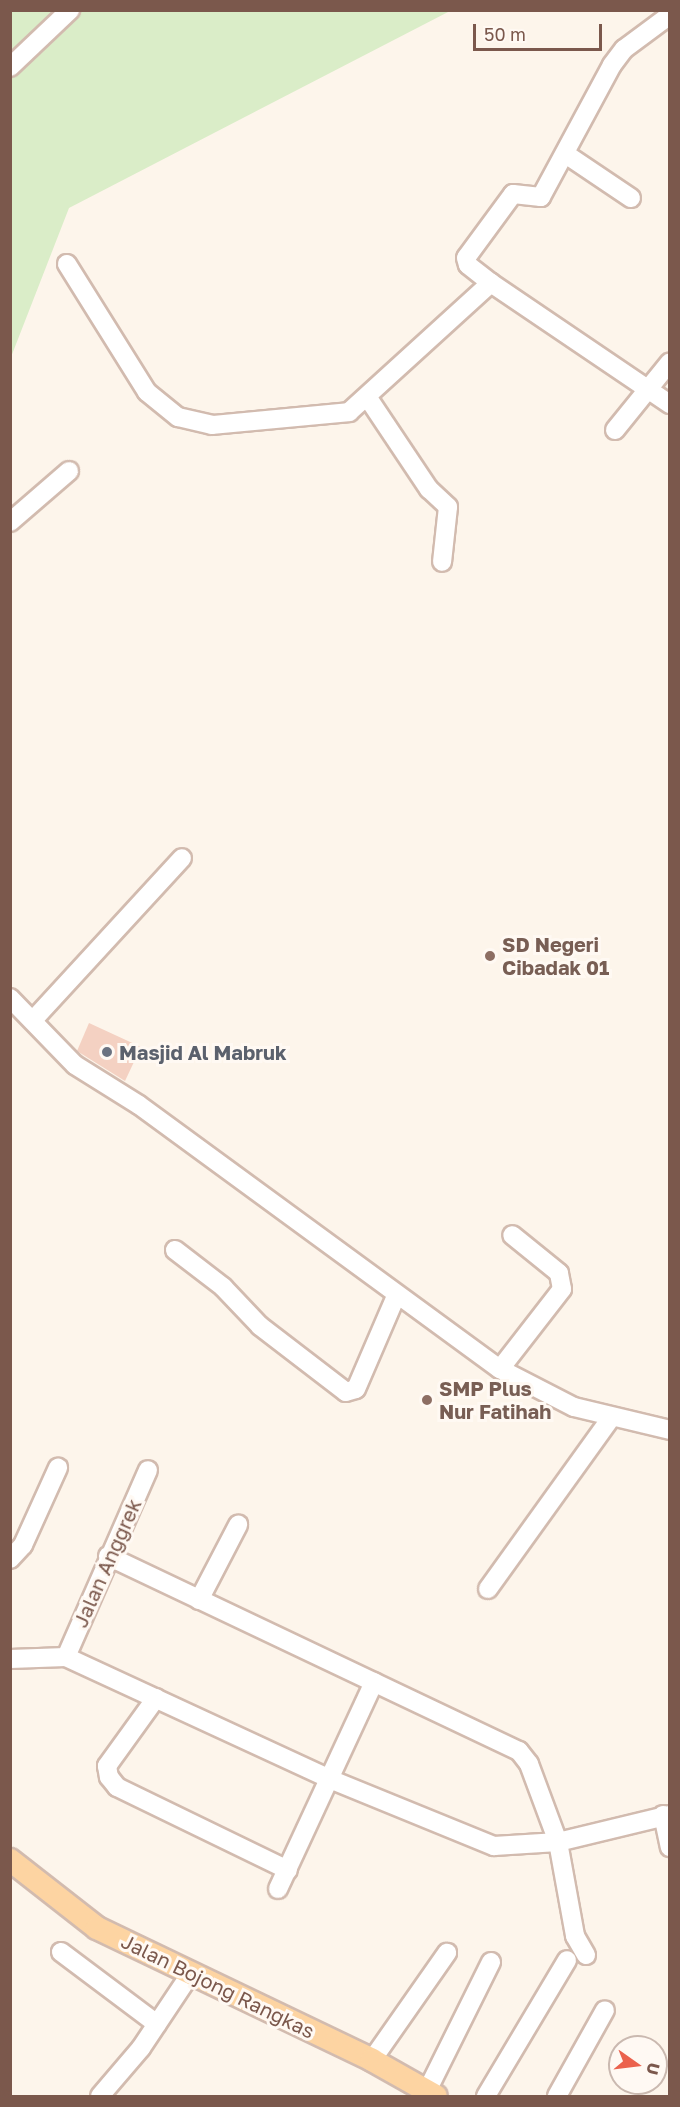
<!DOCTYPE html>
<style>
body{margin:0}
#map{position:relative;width:680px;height:2107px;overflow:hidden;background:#fdf5eb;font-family:"Golos Text",sans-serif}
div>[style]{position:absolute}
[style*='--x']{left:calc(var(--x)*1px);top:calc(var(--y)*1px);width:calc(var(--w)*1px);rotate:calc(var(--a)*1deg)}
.green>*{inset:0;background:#daedc8}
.building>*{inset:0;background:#f4d1c2}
.roads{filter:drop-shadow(2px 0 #d2bbaf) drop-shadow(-2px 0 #d2bbaf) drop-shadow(0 2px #d2bbaf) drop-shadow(0 -2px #d2bbaf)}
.minor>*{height:18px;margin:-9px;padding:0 9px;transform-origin:9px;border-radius:9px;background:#fff}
.major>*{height:22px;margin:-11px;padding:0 11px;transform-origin:11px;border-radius:11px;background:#fdd4a2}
.dots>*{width:16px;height:16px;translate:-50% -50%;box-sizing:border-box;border:3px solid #fff9f3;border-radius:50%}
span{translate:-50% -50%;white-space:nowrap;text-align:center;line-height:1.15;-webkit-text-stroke:6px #fff9f3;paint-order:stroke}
.education-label{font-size:20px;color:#785e54;font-weight:700}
.left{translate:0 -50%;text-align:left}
.worship-label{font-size:20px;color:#5b616d;font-weight:700}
.street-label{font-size:20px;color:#7b584c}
.frame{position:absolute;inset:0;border:12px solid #7b584c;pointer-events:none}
.north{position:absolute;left:608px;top:2035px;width:60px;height:60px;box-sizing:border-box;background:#fff9f3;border:2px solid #cab9b0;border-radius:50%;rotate:104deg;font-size:16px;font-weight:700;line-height:24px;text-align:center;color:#7b584c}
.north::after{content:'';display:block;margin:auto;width:21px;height:27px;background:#eb624d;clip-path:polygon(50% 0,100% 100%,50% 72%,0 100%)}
.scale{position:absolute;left:473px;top:24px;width:129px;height:27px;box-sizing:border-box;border:3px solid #7b584c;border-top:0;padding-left:8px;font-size:18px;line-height:21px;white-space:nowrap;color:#7b584c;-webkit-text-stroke:4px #fff9f3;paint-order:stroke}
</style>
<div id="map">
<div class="green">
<div style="clip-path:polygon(11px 11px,450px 11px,69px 208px,11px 357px)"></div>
</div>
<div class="building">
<div style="clip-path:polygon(89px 1023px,141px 1047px,125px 1081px,77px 1051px)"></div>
</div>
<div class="roads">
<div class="minor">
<div style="--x:670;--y:15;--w:57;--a:143.5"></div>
<div style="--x:624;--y:49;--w:20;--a:127"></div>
<div style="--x:612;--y:65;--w:150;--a:118.3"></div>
<div style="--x:541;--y:197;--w:28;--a:-174"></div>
<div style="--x:513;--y:194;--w:79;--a:126.3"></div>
<div style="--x:466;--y:258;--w:7;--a:74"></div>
<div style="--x:468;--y:265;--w:29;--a:38"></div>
<div style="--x:491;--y:283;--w:216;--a:34.1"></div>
<div style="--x:10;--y:67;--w:83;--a:-43.5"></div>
<div style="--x:567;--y:155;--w:77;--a:33.9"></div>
<div style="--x:67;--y:264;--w:151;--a:58"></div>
<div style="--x:147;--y:392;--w:40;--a:39"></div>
<div style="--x:178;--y:417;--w:35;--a:13"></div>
<div style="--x:212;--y:425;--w:138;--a:-5.4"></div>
<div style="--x:349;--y:412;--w:192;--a:-42.3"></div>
<div style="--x:368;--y:398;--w:110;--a:56.2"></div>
<div style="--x:429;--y:489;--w:26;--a:43"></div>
<div style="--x:448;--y:507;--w:55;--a:96.2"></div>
<div style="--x:615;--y:430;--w:87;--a:-51"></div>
<div style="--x:10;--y:522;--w:78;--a:-40.8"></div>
<div style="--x:10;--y:998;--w:93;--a:45.9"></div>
<div style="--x:75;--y:1065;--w:75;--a:32"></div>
<div style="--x:139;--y:1105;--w:447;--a:36.2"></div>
<div style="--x:500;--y:1369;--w:83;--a:27.2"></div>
<div style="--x:574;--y:1407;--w:99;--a:13.5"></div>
<div style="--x:35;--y:1018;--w:217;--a:-47.4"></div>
<div style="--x:175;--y:1250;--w:61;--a:37.6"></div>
<div style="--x:223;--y:1287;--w:54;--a:46.5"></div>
<div style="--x:260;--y:1326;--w:108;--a:37.5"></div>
<div style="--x:346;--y:1392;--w:10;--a:-17"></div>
<div style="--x:356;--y:1389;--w:101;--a:-66.7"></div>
<div style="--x:500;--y:1369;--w:101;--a:-52.2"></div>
<div style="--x:562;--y:1289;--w:16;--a:-101"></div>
<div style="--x:559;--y:1273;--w:60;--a:-141"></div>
<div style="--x:108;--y:1556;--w:455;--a:25.4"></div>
<div style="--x:519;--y:1751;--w:16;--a:52"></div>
<div style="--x:529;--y:1764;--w:83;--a:69.6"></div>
<div style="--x:558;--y:1842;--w:96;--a:79.7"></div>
<div style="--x:575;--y:1936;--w:22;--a:60"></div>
<div style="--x:10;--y:1559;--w:19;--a:-47"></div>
<div style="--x:23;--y:1545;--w:85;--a:-65.6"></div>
<div style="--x:488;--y:1589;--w:209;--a:-54.3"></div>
<div style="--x:199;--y:1600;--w:85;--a:-62.5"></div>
<div style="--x:66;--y:1657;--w:204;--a:-66.3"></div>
<div style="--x:10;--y:1659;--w:56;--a:-2"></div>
<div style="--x:66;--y:1657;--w:293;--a:24.8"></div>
<div style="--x:332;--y:1780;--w:175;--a:22.2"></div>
<div style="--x:494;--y:1846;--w:64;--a:-3.6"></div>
<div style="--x:558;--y:1842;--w:115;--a:-13.6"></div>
<div style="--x:156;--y:1698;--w:84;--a:125.8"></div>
<div style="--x:107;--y:1766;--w:11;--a:80"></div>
<div style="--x:109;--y:1777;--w:13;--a:51"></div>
<div style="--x:117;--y:1787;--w:190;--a:25.9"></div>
<div style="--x:663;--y:1815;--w:33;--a:78"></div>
<div style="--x:278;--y:1889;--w:228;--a:-65.1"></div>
<div style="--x:61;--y:1952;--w:120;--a:36.9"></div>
<div style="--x:372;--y:2060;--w:131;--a:-55"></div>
<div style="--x:427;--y:2091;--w:144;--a:-63.6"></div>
<div style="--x:100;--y:2096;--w:63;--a:-49.5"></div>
<div style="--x:141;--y:2048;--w:90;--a:-56.3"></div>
<div style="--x:486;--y:2096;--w:158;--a:-59.2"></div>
<div style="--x:557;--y:2096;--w:98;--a:-60.8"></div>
</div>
<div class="major">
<div style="--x:10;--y:1860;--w:110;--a:38"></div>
<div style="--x:97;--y:1928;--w:305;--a:25.6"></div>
<div style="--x:372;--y:2060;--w:73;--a:29.4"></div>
</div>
</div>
<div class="dots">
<div style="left:490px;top:956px;background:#8d6e63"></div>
<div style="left:107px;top:1052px;background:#6b7280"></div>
<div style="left:427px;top:1400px;background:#8d6e63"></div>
</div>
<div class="education-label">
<span class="left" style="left:502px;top:956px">SD Negeri<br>Cibadak 01</span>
<span class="left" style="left:439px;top:1400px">SMP Plus<br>Nur Fatihah</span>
</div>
<div class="worship-label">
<span class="left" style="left:119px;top:1052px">Masjid Al Mabruk</span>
</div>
<div class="street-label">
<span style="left:107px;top:1563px;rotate:-66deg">Jalan Anggrek</span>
<span style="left:218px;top:1986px;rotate:26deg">Jalan Bojong Rangkas</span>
</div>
<div class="frame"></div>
<div class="north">U</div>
<div class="scale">50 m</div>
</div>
